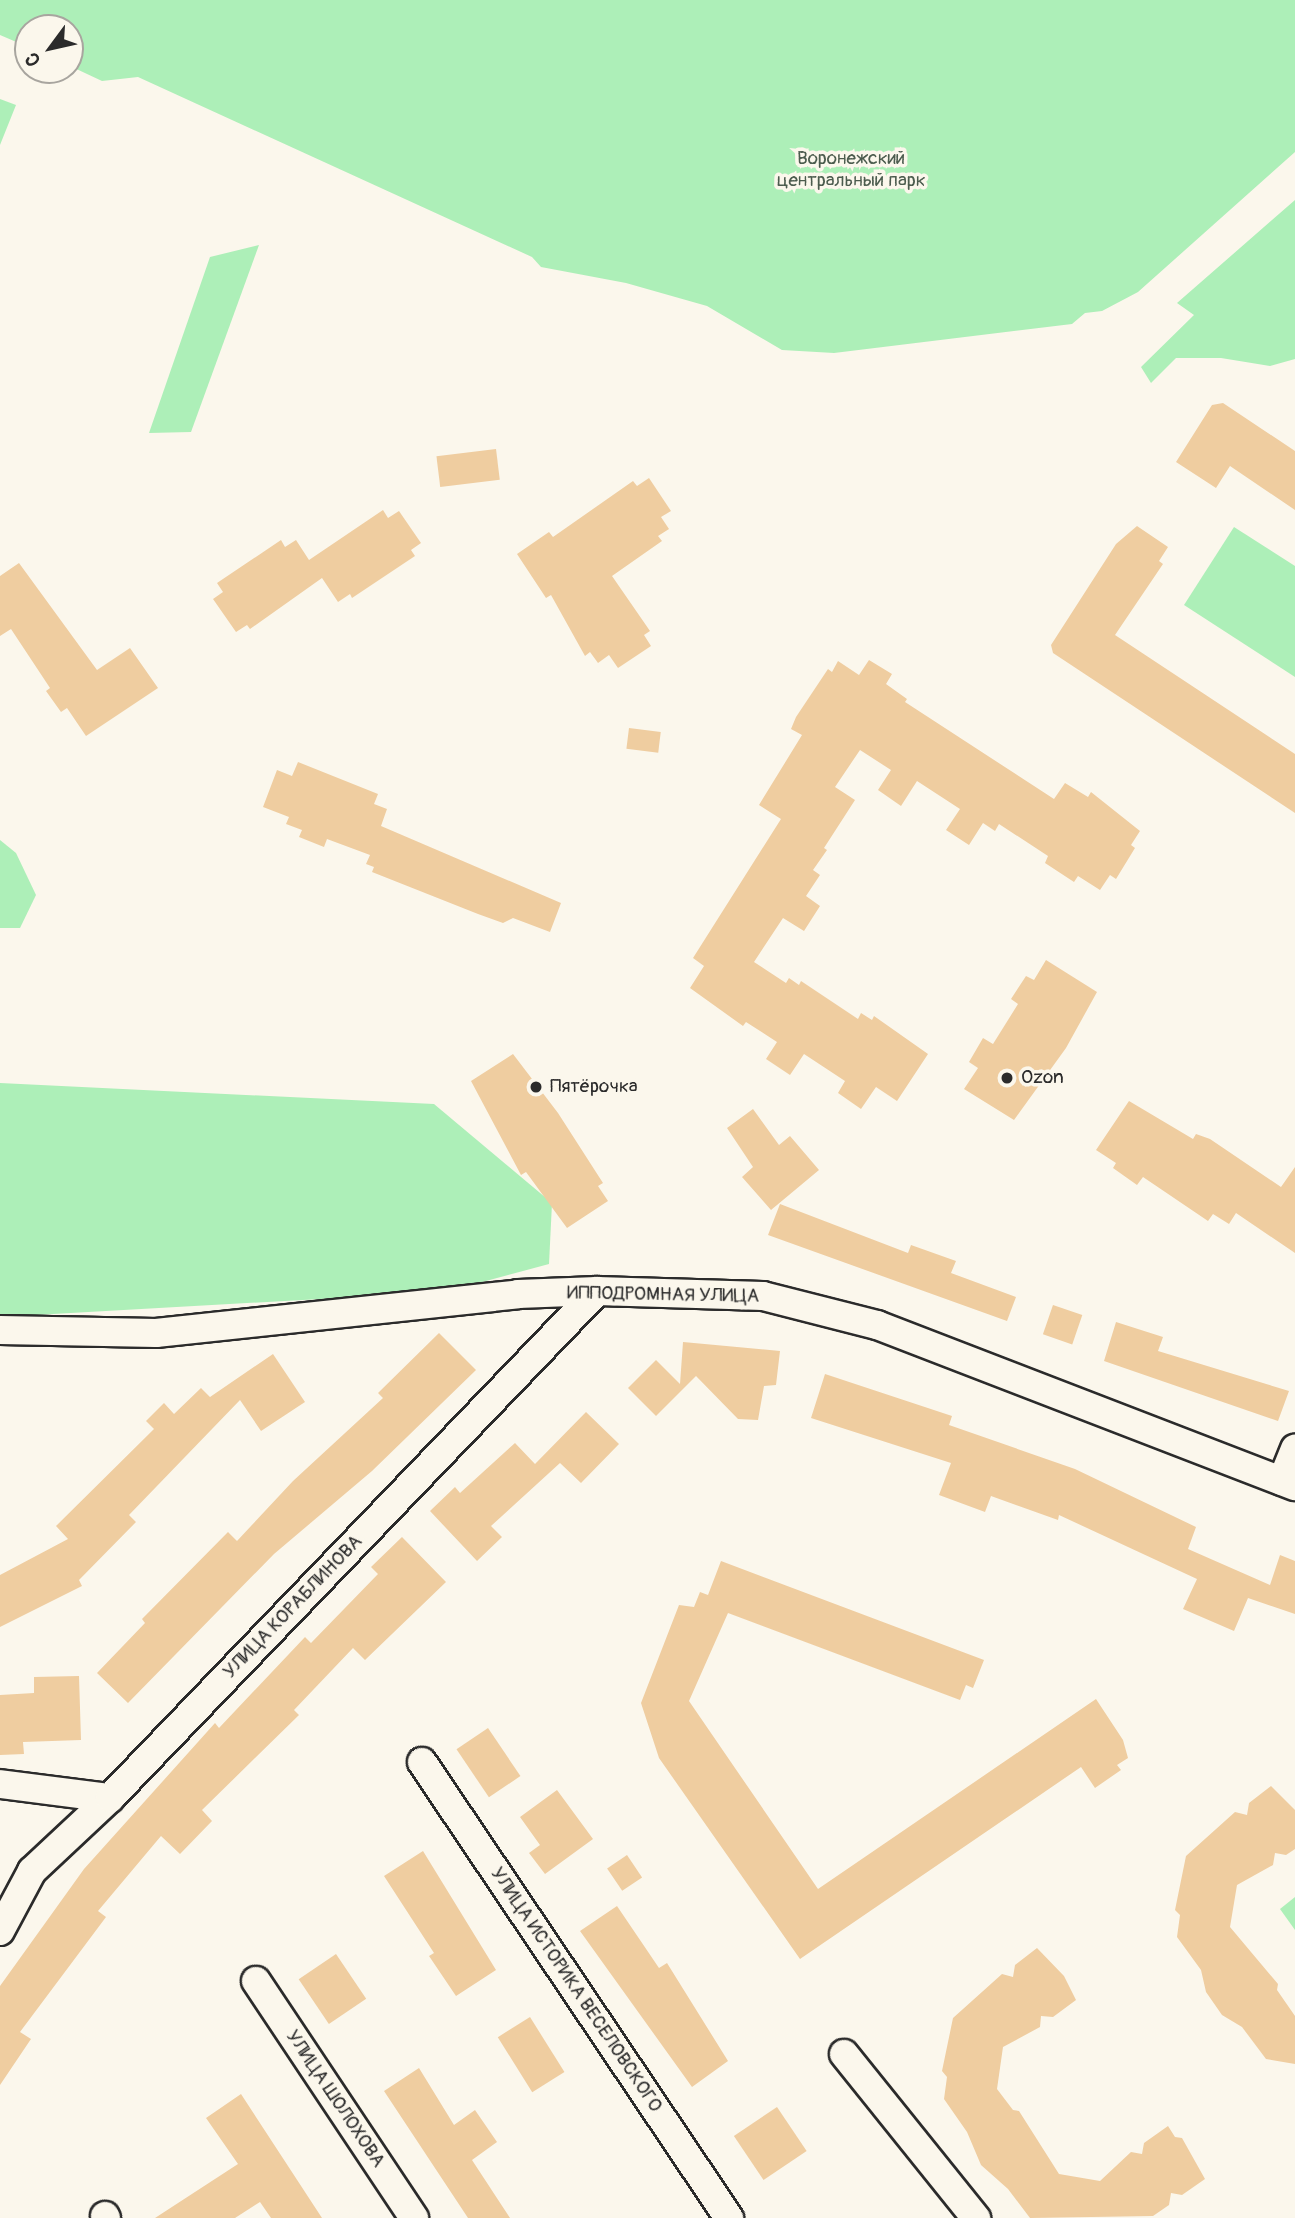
<!DOCTYPE html>
<meta charset="utf-8">
<style>
body{margin:0}
#map{position:relative;width:1295px;height:2218px;overflow:hidden;background:#fbf7ec;font-family:Pangolin,sans-serif}
div>[style]{position:absolute}
[style*='--x']{left:calc(var(--x)*1px);top:calc(var(--y)*1px);width:calc(var(--w)*1px);rotate:calc(var(--a)*1deg)}
.green>*{inset:0;background:#adefb8}
.building>*{inset:0;background:#efcda0;transform-origin:0 0}
.roads{filter:drop-shadow(2px 0 #2b2b2b) drop-shadow(-2px 0 #2b2b2b) drop-shadow(0 2px #2b2b2b) drop-shadow(0 -2px #2b2b2b)}
.minor>*{height:28px;margin:-14px;padding:0 14px;transform-origin:14px;border-radius:14px;background:#fbf7ec}
.dots>*{width:19px;height:19px;translate:-50% -50%;box-sizing:border-box;border:4px solid #fbf7ec;border-radius:50%}
span{translate:-50% -50%;white-space:nowrap;text-align:center;line-height:1.15;-webkit-text-stroke:7px #fbf7ec;paint-order:stroke}
.park-label{font-size:19px;color:#4c5c4e}
.poi-label{font-size:19px;color:#2b2b2b}
.left{translate:0 -50%;text-align:left}
.street-label{font-size:19px;color:#2b2b2b}
.north{position:absolute;left:14px;top:14px;width:70px;height:70px;box-sizing:border-box;background:#fbf7ec;border:2px solid #a8a59f;border-radius:50%;rotate:237deg;font-size:19px;font-weight:700;line-height:28px;text-align:center;color:#2b2b2b}
.north::after{content:'';display:block;margin:auto;width:24px;height:32px;background:#2b2b2b;clip-path:polygon(50% 0,100% 100%,50% 72%,0 100%)}
</style>
<div id="map">
<div class="green">
<div style="clip-path:polygon(0 0,1295px 0,1295px 152px,1138px 292px,1102px 311px,1085px 313px,1072px 324px,834px 353px,782px 350px,707px 306px,626px 283px,541px 267px,532px 257px,138px 77px,102px 81px,70px 66px,70px 28px,28px 28px,28px 47px,0 35px)"></div>
<div style="clip-path:polygon(0 99px,16px 105px,0 145px)"></div>
<div style="clip-path:polygon(1295px 200px,1295px 359px,1270px 366px,1221px 358px,1176px 358px,1151px 383px,1141px 367px,1194px 315px,1177px 303px)"></div>
<div style="clip-path:polygon(259px 245px,191px 432px,149px 433px,210px 257px)"></div>
<div style="clip-path:polygon(1234px 527px,1295px 566px,1295px 677px,1184px 605px)"></div>
<div style="clip-path:polygon(0 840px,16px 853px,36px 895px,20px 928px,0 928px)"></div>
<div style="clip-path:polygon(0 1083px,434px 1104px,552px 1203px,549px 1264px,445px 1292px,0 1317px)"></div>
<div style="clip-path:polygon(1295px 1897px,1295px 1930px,1280px 1909px)"></div>
</div>
<div class="building">
<div style="clip-path:polygon(1223px 403px,1295px 451px,1295px 510px,1230px 466px,1216px 488px,1176px 462px,1212px 405px)"></div>
<div style="left:496px;top:449px;width:31px;height:60px;rotate:83deg"></div>
<div style="clip-path:polygon(649px 478px,671px 511px,661px 517px,669px 529px,658px 536px,662px 541px,612px 576px,650px 631px,644px 635px,651px 646px,618px 668px,609px 655px,598px 663px,590px 652px,585px 656px,551px 595px,546px 598px,517px 554px,549px 532px,553px 537px,633px 481px,637px 486px)"></div>
<div style="clip-path:polygon(383px 510px,388px 518px,399px 511px,421px 543px,411px 550px,415px 556px,352px 598px,350px 594px,338px 602px,322px 578px,250px 629px,247px 625px,236px 632px,213px 599px,223px 592px,217px 583px,281px 540px,285px 547px,296px 540px,309px 560px)"></div>
<div style="clip-path:polygon(1137px 526px,1168px 547px,1159px 561px,1163px 564px,1115px 635px,1295px 754px,1295px 813px,1053px 653px,1051px 645px,1116px 544px)"></div>
<div style="clip-path:polygon(19px 563px,97px 670px,130px 648px,158px 688px,86px 736px,67px 708px,61px 712px,46px 691px,50px 688px,11px 629px,0 636px,0 576px)"></div>
<div style="clip-path:polygon(869px 660px,892px 674px,886px 684px,907px 699px,905px 702px,1054px 799px,1065px 783px,1088px 797px,1091px 792px,1140px 831px,1131px 845px,1135px 848px,1116px 879px,1110px 875px,1100px 890px,1078px 876px,1074px 882px,1045px 863px,1048px 856px,999px 824px,995px 831px,983px 823px,969px 845px,946px 830px,960px 809px,917px 781px,901px 806px,878px 790px,891px 770px,860px 750px,835px 787px,855px 800px,824px 848px,827px 850px,813px 870px,820px 875px,806px 896px,820px 906px,804px 931px,783px 918px,754px 962px,786px 983px,789px 978px,799px 985px,801px 981px,858px 1019px,861px 1013px,872px 1020px,874px 1016px,928px 1054px,897px 1101px,876px 1087px,861px 1109px,838px 1093px,845px 1081px,804px 1054px,790px 1075px,766px 1059px,777px 1042px,746px 1022px,743px 1026px,690px 988px,704px 966px,693px 958px,781px 819px,759px 805px,802px 735px,791px 729px,796px 717px,828px 669px,832px 672px,838px 661px,859px 675px)"></div>
<div style="left:629px;top:728px;width:32px;height:21px;rotate:7deg"></div>
<div style="clip-path:polygon(298px 762px,378px 794px,374px 804px,387px 809px,381px 826px,561px 903px,550px 932px,513px 918px,503px 923px,478px 914px,372px 872px,374px 867px,366px 864px,370px 855px,327px 839px,324px 847px,299px 837px,302px 830px,286px 824px,289px 817px,263px 807px,277px 770px,292px 776px)"></div>
<div style="clip-path:polygon(1046px 960px,1097px 992px,1066px 1048px,1014px 1120px,964px 1089px,978px 1068px,969px 1062px,983px 1038px,993px 1044px,1018px 1004px,1011px 999px,1026px 976px,1034px 980px)"></div>
<div style="clip-path:polygon(513px 1054px,558px 1113px,603px 1183px,598px 1186px,608px 1201px,567px 1228px,526px 1172px,521px 1175px,471px 1081px)"></div>
<div style="clip-path:polygon(1129px 1101px,1193px 1139px,1196px 1134px,1210px 1139px,1281px 1187px,1295px 1167px,1295px 1253px,1236px 1213px,1229px 1224px,1213px 1214px,1208px 1221px,1143px 1177px,1137px 1185px,1113px 1168px,1116px 1163px,1096px 1150px)"></div>
<div style="clip-path:polygon(753px 1109px,779px 1145px,790px 1136px,819px 1170px,771px 1210px,742px 1177px,753px 1167px,727px 1128px)"></div>
<div style="clip-path:polygon(780px 1204px,908px 1253px,911px 1245px,956px 1261px,951px 1273px,1016px 1297px,1007px 1321px,768px 1235px)"></div>
<div style="left:1053px;top:1305px;width:31px;height:31px;rotate:19deg"></div>
<div style="clip-path:polygon(1116px 1322px,1163px 1337px,1158px 1351px,1289px 1391px,1278px 1421px,1104px 1361px)"></div>
<div style="clip-path:polygon(439px 1333px,476px 1370px,372px 1471px,274px 1554px,128px 1703px,97px 1673px,145px 1623px,142px 1619px,228px 1532px,237px 1541px,293px 1481px,383px 1398px,378px 1393px)"></div>
<div style="clip-path:polygon(683px 1342px,780px 1351px,776px 1385px,764px 1386px,758px 1420px,738px 1419px,696px 1376px,656px 1416px,628px 1388px,656px 1360px,680px 1384px)"></div>
<div style="clip-path:polygon(273px 1354px,305px 1402px,261px 1431px,240px 1400px,129px 1515px,136px 1522px,79px 1580px,82px 1586px,0 1627px,0 1575px,68px 1539px,56px 1526px,154px 1429px,146px 1421px,164px 1403px,174px 1414px,201px 1388px,210px 1397px)"></div>
<div style="clip-path:polygon(825px 1374px,952px 1416px,949px 1425px,1075px 1469px,1196px 1527px,1188px 1549px,1270px 1585px,1280px 1555px,1295px 1561px,1295px 1614px,1248px 1598px,1234px 1631px,1183px 1609px,1197px 1579px,1059px 1515px,1058px 1520px,991px 1496px,985px 1512px,939px 1495px,951px 1463px,811px 1418px)"></div>
<div style="clip-path:polygon(586px 1412px,619px 1444px,581px 1483px,560px 1463px,491px 1526px,502px 1537px,477px 1561px,430px 1511px,455px 1487px,460px 1493px,515px 1443px,535px 1464px)"></div>
<div style="clip-path:polygon(402px 1537px,446px 1582px,365px 1660px,353px 1648px,294px 1710px,299px 1715px,202px 1810px,212px 1821px,180px 1854px,161px 1836px,98px 1911px,106px 1917px,20px 2032px,31px 2039px,0 2085px,0 1986px,84px 1869px,215px 1723px,219px 1728px,305px 1637px,311px 1643px,378px 1574px,371px 1567px)"></div>
<div style="clip-path:polygon(721px 1561px,984px 1660px,973px 1688px,966px 1685px,960px 1700px,728px 1613px,689px 1701px,818px 1889px,1096px 1699px,1123px 1740px,1128px 1758px,1117px 1765px,1121px 1770px,1095px 1788px,1081px 1767px,800px 1959px,659px 1758px,641px 1703px,679px 1605px,694px 1607px,700px 1592px,708px 1595px)"></div>
<div style="clip-path:polygon(79px 1676px,81px 1740px,23px 1742px,24px 1754px,0 1755px,0 1695px,34px 1693px,34px 1677px)"></div>
<div style="left:488px;top:1728px;width:58px;height:38px;rotate:56deg"></div>
<div style="clip-path:polygon(1271px 1786px,1295px 1810px,1295px 1849px,1286px 1855px,1275px 1853px,1273px 1865px,1237px 1885px,1230px 1927px,1278px 1984px,1277px 1990px,1295px 2016px,1295px 2064px,1266px 2059px,1242px 2027px,1222px 2015px,1206px 1992px,1201px 1970px,1177px 1937px,1180px 1915px,1175px 1910px,1186px 1856px,1235px 1812px,1247px 1815px,1249px 1803px)"></div>
<div style="clip-path:polygon(557px 1790px,593px 1839px,545px 1874px,529px 1853px,540px 1845px,520px 1817px)"></div>
<div style="clip-path:polygon(423px 1851px,496px 1970px,456px 1996px,429px 1956px,434px 1953px,384px 1876px)"></div>
<div style="left:627px;top:1855px;width:27px;height:24px;rotate:56deg"></div>
<div style="clip-path:polygon(617px 1906px,659px 1968px,667px 1963px,728px 2061px,692px 2087px,580px 1931px)"></div>
<div style="clip-path:polygon(1037px 1948px,1064px 1976px,1076px 2000px,1053px 2017px,1041px 2016px,1040px 2027px,1003px 2047px,997px 2089px,1013px 2110px,1019px 2111px,1059px 2174px,1100px 2181px,1131px 2152px,1142px 2154px,1144px 2143px,1168px 2126px,1175px 2137px,1182px 2138px,1205px 2179px,1182px 2195px,1171px 2193px,1169px 2205px,1153px 2216px,1030px 2218px,1008px 2189px,981px 2165px,967px 2132px,944px 2099px,947px 2077px,942px 2071px,953px 2018px,1002px 1974px,1013px 1977px,1015px 1965px)"></div>
<div style="left:336px;top:1954px;width:54px;height:45px;rotate:56deg"></div>
<div style="left:530px;top:2017px;width:65px;height:38px;rotate:58deg"></div>
<div style="clip-path:polygon(419px 2068px,454px 2125px,475px 2110px,497px 2142px,472px 2160px,510px 2218px,468px 2218px,384px 2091px)"></div>
<div style="clip-path:polygon(241px 2094px,322px 2218px,271px 2218px,260px 2202px,235px 2218px,155px 2218px,238px 2164px,206px 2118px)"></div>
<div style="left:777px;top:2107px;width:53px;height:52px;rotate:56deg"></div>
</div>
<div class="roads">
<div class="minor">
<div style="--x:0;--y:1330;--w:156;--a:1.1"></div>
<div style="--x:156;--y:1333;--w:364;--a:-6.1"></div>
<div style="--x:518;--y:1294;--w:79;--a:-2.2"></div>
<div style="--x:597;--y:1291;--w:166;--a:1.7"></div>
<div style="--x:763;--y:1296;--w:118;--a:14.3"></div>
<div style="--x:877;--y:1325;--w:448;--a:21.1"></div>
<div style="--x:1282;--y:1481;--w:35;--a:-68"></div>
<div style="--x:422;--y:1762;--w:550;--a:56.05"></div>
<div style="--x:0;--y:1784;--w:111;--a:7.3"></div>
<div style="--x:0;--y:1931;--w:68;--a:-61.9"></div>
<div style="--x:32;--y:1871;--w:107;--a:-43.1"></div>
<div style="--x:110;--y:1798;--w:703;--a:-46.15"></div>
<div style="--x:256;--y:1981;--w:285;--a:56.3"></div>
<div style="--x:844;--y:2054;--w:211;--a:51.2"></div>
<div style="--x:105;--y:2216;--w:2;--a:63"></div>
</div>
</div>
<div class="dots">
<div style="left:1007px;top:1078px;background:#2b2b2b"></div>
<div style="left:536px;top:1087px;background:#2b2b2b"></div>
</div>
<div class="park-label">
<span style="left:851px;top:170px">Воронежский<br>центральный парк</span>
</div>
<div class="poi-label">
<span class="left" style="left:1021px;top:1078px">Ozon</span>
<span class="left" style="left:550px;top:1087px">Пятёрочка</span>
</div>
<div class="street-label">
<span style="left:663px;top:1295px;rotate:1deg">ИППОДРОМНАЯ УЛИЦА</span>
<span style="left:293px;top:1607px;rotate:-46deg">УЛИЦА КОРАБЛИНОВА</span>
<span style="left:576px;top:1990px;rotate:56deg">УЛИЦА ИСТОРИКА ВЕСЕЛОВСКОГО</span>
<span style="left:335px;top:2099px;rotate:56deg">УЛИЦА ШОЛОХОВА</span>
</div>
<div class="north">С</div>
</div>
